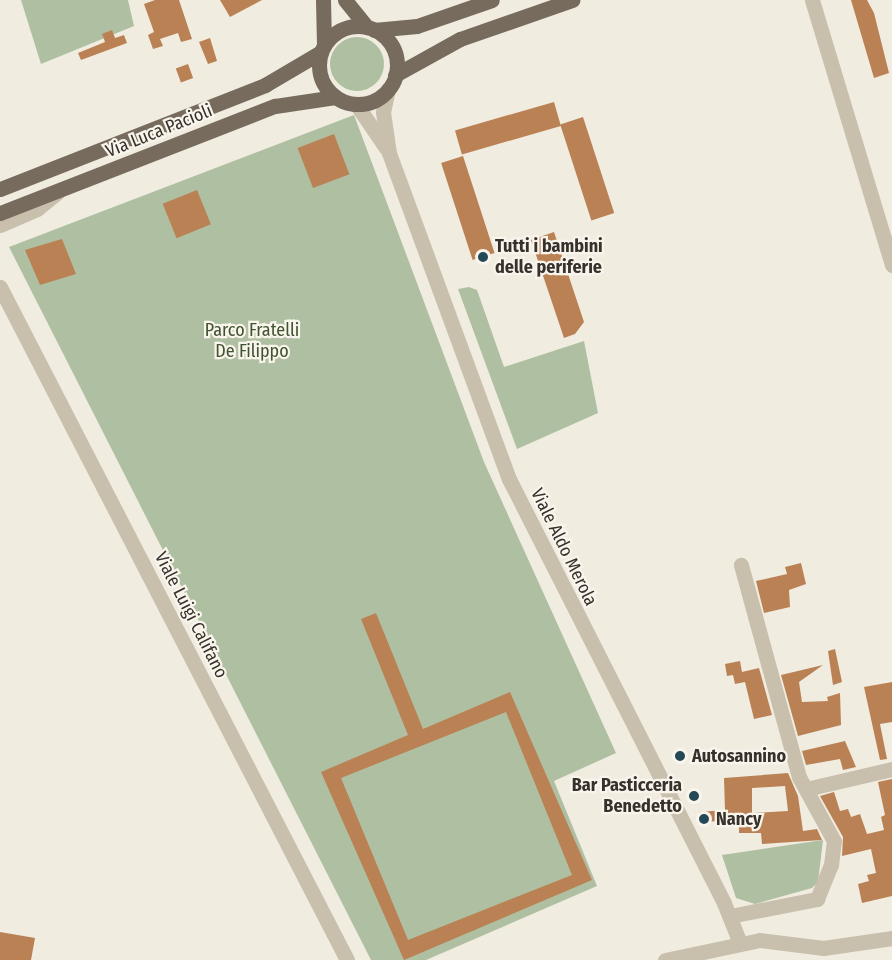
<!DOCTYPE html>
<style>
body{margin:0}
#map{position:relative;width:892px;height:960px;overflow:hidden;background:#f1ece0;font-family:"Fira Sans Condensed",sans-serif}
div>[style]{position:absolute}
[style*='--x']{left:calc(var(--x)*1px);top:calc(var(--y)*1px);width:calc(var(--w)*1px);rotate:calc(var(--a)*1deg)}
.green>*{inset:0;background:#afbfa1}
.round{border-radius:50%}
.building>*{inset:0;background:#ba8155;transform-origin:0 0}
.minor>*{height:15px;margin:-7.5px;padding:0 7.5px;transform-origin:7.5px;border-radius:7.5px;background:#c8bfad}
.major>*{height:15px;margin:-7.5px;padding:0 7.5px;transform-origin:7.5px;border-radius:7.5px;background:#776b5e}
.major>.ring{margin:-7.5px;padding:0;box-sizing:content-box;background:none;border:15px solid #776b5e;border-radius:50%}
.dots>*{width:16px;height:16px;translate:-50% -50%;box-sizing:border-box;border:3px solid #f9f5ec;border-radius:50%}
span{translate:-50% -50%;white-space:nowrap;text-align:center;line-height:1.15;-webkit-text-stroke:4.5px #f9f5ec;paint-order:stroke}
.street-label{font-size:18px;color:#37312b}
.poi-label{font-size:18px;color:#37312b;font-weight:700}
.left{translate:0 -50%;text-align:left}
.right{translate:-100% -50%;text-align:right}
.park-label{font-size:18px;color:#405331}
</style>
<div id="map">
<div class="green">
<div style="clip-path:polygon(21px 0,128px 0,134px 26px,41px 64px)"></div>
<div class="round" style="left:330px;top:37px;width:54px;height:54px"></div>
<div style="clip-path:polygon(354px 115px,484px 462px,616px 753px,554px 781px,597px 886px,426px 960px,371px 960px,9px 247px)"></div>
<div style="clip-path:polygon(469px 287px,477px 290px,504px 367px,584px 341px,598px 413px,517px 449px,458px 289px)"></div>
<div style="clip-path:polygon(823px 840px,818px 882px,812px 888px,755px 904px,736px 898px,722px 855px)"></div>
</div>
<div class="building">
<div style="clip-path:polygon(155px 0,179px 0,192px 39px,181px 42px,178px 33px,160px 39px,163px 46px,153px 49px,148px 35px,154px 32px,144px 4px)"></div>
<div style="clip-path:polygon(220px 0,262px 0,230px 17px)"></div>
<div style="clip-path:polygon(851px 0,867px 0,874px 13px,889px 73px,874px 78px)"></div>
<div style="clip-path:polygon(112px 30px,115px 38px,124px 35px,127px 43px,81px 60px,78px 53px,105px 42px,102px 34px)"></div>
<div style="clip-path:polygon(210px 38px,217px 61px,208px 64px,199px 42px)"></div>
<div style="left:188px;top:64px;width:15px;height:13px;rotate:70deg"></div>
<div style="left:554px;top:102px;width:25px;height:103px;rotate:74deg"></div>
<div style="left:583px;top:117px;width:101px;height:24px;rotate:72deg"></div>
<div style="left:334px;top:134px;width:43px;height:39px;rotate:69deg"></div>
<div style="left:463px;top:156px;width:102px;height:23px;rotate:72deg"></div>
<div style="left:197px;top:190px;width:37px;height:37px;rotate:68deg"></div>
<div style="clip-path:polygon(554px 232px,584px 322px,575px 334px,564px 338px,531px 240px)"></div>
<div style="clip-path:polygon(62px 239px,76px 274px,40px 285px,25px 250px)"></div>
<div style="clip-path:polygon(801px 563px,806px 584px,789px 590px,790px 607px,764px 613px,756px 581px,787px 574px,785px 567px)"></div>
<div style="clip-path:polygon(evenodd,376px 613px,423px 729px,510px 692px,592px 880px,404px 960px,321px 772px,408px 735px,361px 619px,376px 613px,506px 712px,572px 875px,408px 940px,341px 778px,506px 712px)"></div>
<div style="clip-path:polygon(835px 649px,842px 682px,833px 685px,828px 651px)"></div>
<div style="clip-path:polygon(740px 661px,742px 672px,759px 668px,772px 715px,754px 719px,745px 682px,735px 684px,733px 675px,727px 676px,725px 664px)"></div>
<div style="clip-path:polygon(823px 665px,799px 682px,802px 702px,828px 701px,827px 697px,840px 693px,841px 725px,798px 736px,781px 675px)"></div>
<div style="clip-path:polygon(892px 682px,892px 722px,880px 724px,887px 759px,880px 760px,864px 687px)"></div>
<div style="clip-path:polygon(845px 741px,856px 767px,843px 770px,840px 759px,806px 765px,802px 751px)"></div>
<div style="clip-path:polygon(evenodd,788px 773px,798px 796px,803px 831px,817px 829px,822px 840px,762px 844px,761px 833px,739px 833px,739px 820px,703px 822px,699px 812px,725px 810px,724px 778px,788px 773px,785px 786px,788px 811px,752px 813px,752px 788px,785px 786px)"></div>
<div style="clip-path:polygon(892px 779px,892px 896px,862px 903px,858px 884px,869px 881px,867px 875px,876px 873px,871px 849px,842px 856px,843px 837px,820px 796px,834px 792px,840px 811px,848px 809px,851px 817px,860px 814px,867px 834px,884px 830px,881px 817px,885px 815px,878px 782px)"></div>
<div style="clip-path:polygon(0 932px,35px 938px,31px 960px,0 960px)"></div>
</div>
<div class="minor">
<div style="--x:812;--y:0;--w:277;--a:73.2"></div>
<div style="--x:388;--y:89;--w:24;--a:102"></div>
<div style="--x:383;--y:112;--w:41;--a:81.7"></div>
<div style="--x:389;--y:153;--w:347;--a:69.8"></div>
<div style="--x:509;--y:479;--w:475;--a:63.1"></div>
<div style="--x:724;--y:903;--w:43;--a:68.2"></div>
<div style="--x:356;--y:104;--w:53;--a:55.7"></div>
<div style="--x:0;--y:225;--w:40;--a:-23.4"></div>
<div style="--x:37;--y:209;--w:26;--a:-39"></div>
<div style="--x:0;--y:287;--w:757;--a:62.72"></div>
<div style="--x:806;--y:789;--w:88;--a:-13.1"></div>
<div style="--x:730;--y:916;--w:89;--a:-11.1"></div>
<div style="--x:817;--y:899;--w:37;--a:-68"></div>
<div style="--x:831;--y:865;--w:24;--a:-83"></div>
<div style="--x:834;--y:841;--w:73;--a:-118.7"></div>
<div style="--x:799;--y:777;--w:220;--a:-105.3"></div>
<div style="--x:665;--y:960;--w:97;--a:-11.9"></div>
<div style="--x:760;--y:940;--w:64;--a:7.2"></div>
<div style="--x:823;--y:948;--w:70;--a:-8.2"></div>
</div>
<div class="major">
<div style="--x:323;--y:0;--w:45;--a:88.7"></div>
<div style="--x:345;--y:0;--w:35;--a:51"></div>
<div class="ring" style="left:319px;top:26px;width:63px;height:63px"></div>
<div style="--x:374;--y:30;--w:43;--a:-5.3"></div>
<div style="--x:417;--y:26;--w:79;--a:-19.1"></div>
<div style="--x:395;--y:75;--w:74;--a:-29"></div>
<div style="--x:460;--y:39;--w:119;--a:-19.2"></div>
<div style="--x:0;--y:189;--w:285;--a:-21.4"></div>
<div style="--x:265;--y:85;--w:65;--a:-30.5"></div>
<div style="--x:0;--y:213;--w:295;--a:-21.3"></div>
<div style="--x:275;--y:106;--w:61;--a:-8.5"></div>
</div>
<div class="dots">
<div style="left:483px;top:257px;background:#244855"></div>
<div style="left:680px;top:756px;background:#244855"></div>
<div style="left:694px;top:796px;background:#244855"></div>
<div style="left:704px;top:819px;background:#244855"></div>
</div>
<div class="street-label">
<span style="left:159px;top:131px;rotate:-22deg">Via Luca Pacioli</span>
<span style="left:564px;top:547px;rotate:64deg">Viale Aldo Merola</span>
<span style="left:191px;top:615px;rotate:63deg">Viale Luigi Califano</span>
</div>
<div class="poi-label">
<span class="left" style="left:495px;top:257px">Tutti i bambini<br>delle periferie</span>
<span class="left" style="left:692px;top:756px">Autosannino</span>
<span class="right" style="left:682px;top:796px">Bar Pasticceria<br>Benedetto</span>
<span class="left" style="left:716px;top:819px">Nancy</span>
</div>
<div class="park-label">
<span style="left:252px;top:341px">Parco Fratelli<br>De Filippo</span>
</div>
</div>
